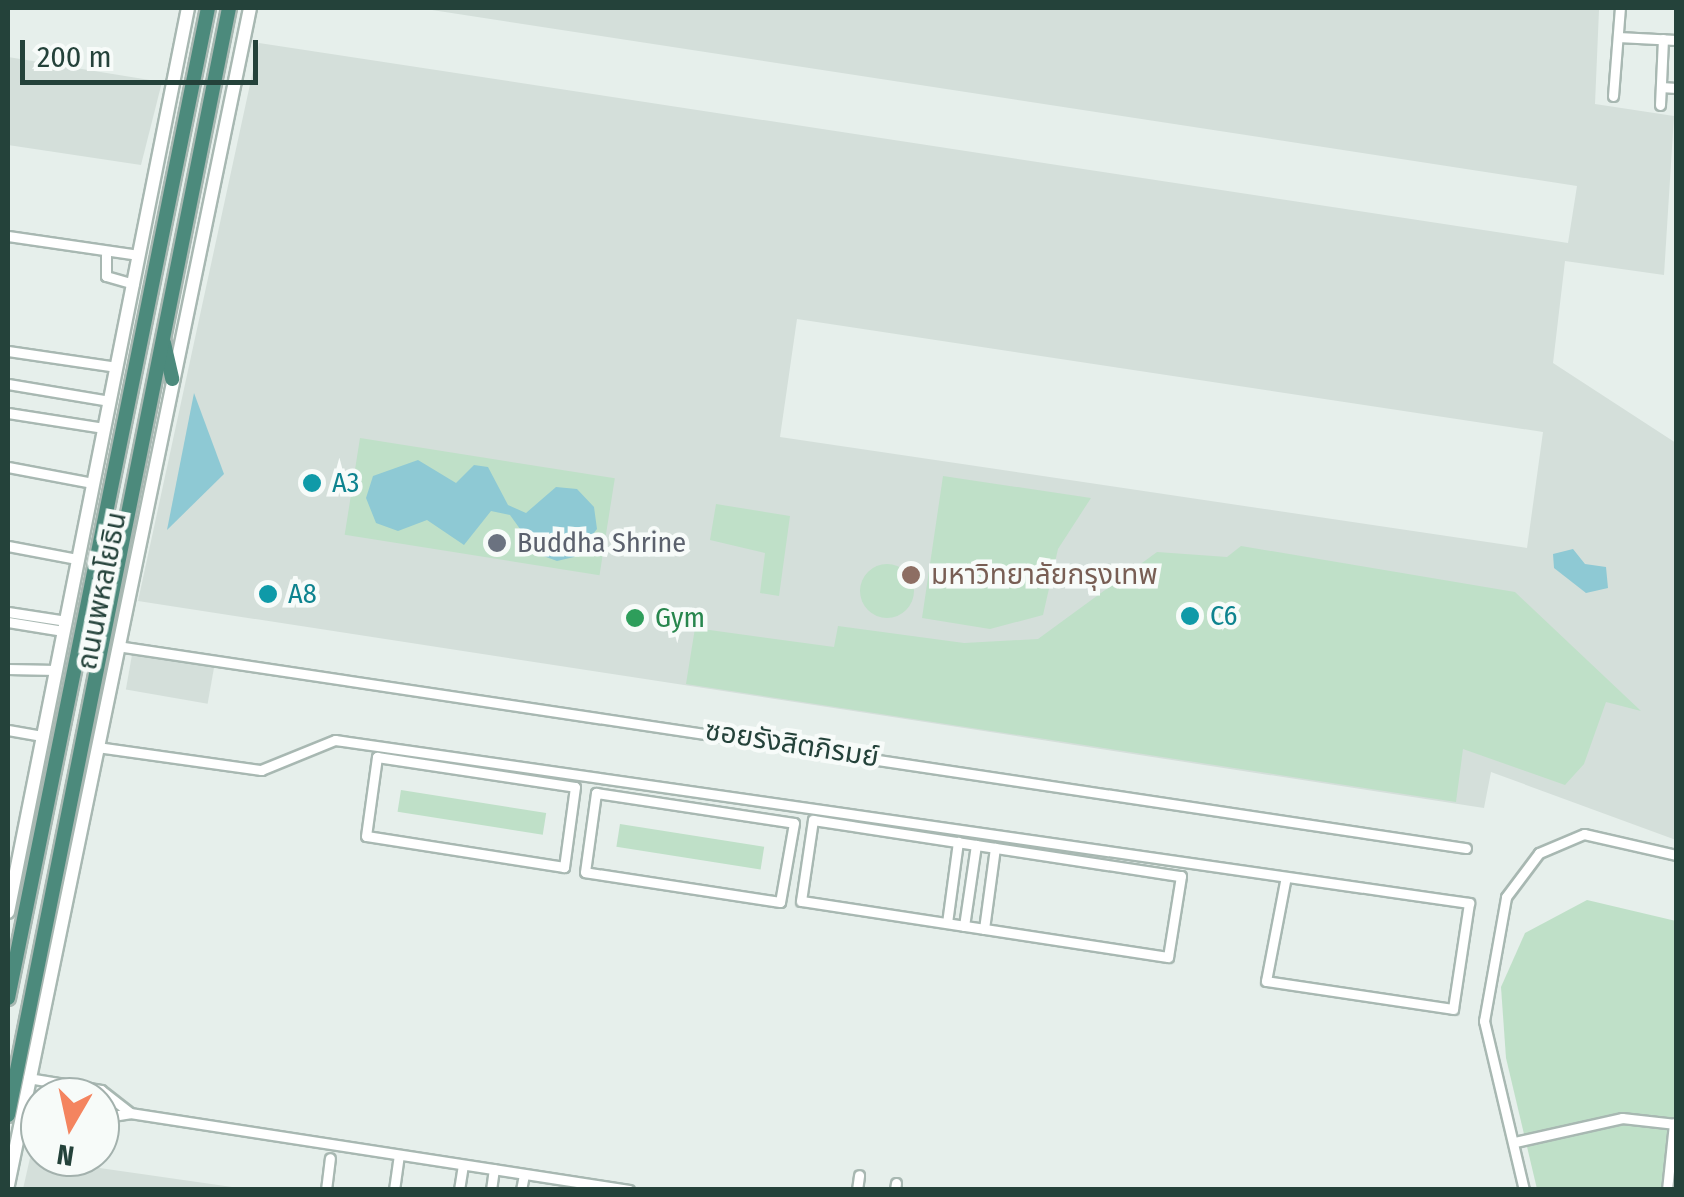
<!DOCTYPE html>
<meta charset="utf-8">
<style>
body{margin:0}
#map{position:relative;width:1684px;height:1197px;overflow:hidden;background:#e6efeb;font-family:"Fira Sans Condensed","Noto Sans Thai",sans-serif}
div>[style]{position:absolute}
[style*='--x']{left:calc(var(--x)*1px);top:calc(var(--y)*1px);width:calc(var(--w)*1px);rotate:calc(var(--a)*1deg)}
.built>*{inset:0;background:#d4dfda;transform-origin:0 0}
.green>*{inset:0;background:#bfe0c8;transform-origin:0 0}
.round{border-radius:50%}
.water>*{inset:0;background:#8ec9d4}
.roads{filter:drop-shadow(2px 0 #a8b8b2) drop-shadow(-2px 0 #a8b8b2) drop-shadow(0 2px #a8b8b2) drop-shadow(0 -2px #a8b8b2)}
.minor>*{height:9px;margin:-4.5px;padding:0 4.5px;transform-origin:4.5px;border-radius:4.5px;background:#fff}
.secondary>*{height:12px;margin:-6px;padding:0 6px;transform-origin:6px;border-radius:6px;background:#fff}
.trunk>*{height:14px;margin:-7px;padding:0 7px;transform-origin:7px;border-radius:7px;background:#4c8a7c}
.dots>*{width:28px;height:28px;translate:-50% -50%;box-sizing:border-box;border:5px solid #f7fbf9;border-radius:50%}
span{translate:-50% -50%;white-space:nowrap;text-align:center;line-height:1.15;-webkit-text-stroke:9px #f7fbf9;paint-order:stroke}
.culture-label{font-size:28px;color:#0d838f}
.left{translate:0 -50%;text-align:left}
.worship-label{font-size:28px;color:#5b616d}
.education-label{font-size:28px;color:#785e54}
.street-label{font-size:28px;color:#24423a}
.leisure-label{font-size:28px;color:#27864d}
.frame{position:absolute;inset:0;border:10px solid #24423a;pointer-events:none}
.north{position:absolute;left:20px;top:1077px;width:100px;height:100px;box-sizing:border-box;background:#f7fbf9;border:2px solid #a3b1ad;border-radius:50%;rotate:189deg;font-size:28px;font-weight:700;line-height:40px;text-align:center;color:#24423a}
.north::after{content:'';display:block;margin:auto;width:35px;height:45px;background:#f4845f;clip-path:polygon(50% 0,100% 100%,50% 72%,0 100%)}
.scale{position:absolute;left:20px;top:40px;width:238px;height:45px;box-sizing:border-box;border:5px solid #24423a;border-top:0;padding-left:12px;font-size:30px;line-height:35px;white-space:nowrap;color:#24423a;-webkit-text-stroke:8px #f7fbf9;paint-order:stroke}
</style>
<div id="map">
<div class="built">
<div style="clip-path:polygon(evenodd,419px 8px,1599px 10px,1595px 104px,1674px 116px,1664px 275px,1565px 261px,1553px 363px,1676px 443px,1676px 840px,1491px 772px,1484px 808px,138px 601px,259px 43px,1568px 243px,1577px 186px,419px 8px,797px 319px,1543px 432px,1527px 548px,780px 437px,797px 319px)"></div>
<div style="clip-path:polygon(8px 57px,162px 82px,141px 165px,8px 145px)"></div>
<div style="left:133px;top:649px;width:83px;height:41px;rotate:10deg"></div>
<div style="clip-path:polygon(30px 1158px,246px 1189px,23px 1189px)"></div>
</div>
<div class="green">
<div style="left:360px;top:438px;width:258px;height:98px;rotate:9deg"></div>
<div style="clip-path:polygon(943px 476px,1091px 498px,1058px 549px,1043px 615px,990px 629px,922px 618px)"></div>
<div style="clip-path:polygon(716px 504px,790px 516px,779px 596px,760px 593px,765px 553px,710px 540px)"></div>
<div style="clip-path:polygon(1241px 546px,1515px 592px,1641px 711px,1606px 702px,1584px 764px,1565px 785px,1463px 749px,1456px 802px,686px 684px,695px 628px,834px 647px,838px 626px,964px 643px,1038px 639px,1157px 552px,1227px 557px)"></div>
<div class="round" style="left:860px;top:564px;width:54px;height:54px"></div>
<div style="left:401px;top:790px;width:147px;height:22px;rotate:9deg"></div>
<div style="left:620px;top:824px;width:146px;height:23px;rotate:9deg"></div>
<div style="clip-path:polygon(1587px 900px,1676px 921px,1676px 1189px,1537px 1189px,1506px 1058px,1501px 987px,1525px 933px)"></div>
</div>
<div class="water">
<div style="clip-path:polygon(194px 393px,224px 474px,167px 530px)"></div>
<div style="clip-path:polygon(418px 460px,456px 483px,474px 465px,488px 467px,508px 505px,526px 513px,556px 487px,577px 489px,594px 507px,597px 529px,574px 557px,557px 561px,538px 554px,510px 515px,491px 511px,464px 545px,427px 520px,398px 531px,376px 523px,366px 498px,373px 476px)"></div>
<div style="clip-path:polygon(1573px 549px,1585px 564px,1606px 567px,1608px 588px,1586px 593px,1554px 568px,1553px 554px)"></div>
</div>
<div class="roads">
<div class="minor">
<div style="--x:1618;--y:37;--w:58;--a:3"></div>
<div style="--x:1661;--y:87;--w:15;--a:4"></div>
<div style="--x:1613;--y:96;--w:88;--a:-85.5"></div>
<div style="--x:1660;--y:105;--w:66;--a:-87.4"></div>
<div style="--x:8;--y:236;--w:132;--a:8.3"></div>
<div style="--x:106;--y:255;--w:21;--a:90"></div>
<div style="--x:106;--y:276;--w:29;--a:16"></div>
<div style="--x:8;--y:351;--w:110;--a:8.4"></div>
<div style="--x:8;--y:384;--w:103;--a:9.5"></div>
<div style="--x:8;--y:413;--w:97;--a:8.9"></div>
<div style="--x:8;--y:467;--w:86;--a:10.7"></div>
<div style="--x:8;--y:546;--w:70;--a:10.7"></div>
<div style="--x:8;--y:612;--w:59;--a:8.8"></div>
<div style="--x:8;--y:622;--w:56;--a:9.3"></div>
<div style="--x:117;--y:646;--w:1364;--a:8.52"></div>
<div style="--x:8;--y:669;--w:48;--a:1.2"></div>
<div style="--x:8;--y:730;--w:36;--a:10"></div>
<div style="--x:97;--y:747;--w:166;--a:8"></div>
<div style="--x:261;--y:770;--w:80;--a:-22.1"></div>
<div style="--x:335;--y:740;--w:1146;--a:8.18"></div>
<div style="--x:1469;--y:903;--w:107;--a:98.6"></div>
<div style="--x:1453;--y:1009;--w:189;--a:-171.5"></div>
<div style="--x:1266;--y:981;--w:102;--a:-79.2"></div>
<div style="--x:377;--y:757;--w:200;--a:8.6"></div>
<div style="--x:575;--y:787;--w:81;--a:97.8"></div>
<div style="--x:564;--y:867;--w:200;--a:-171.1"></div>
<div style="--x:366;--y:836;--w:80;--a:-82.1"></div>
<div style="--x:596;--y:793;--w:200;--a:8.6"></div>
<div style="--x:794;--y:823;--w:80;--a:100"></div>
<div style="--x:780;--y:902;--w:197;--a:-171.3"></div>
<div style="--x:585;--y:872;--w:80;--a:-82.1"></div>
<div style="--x:813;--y:820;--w:372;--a:8.7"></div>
<div style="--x:1181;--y:876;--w:82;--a:99.1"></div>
<div style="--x:1168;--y:957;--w:371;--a:-171.3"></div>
<div style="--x:801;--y:901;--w:82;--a:-81.6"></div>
<div style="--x:947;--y:923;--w:82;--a:-82.3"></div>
<div style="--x:964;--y:926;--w:82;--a:-81.6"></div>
<div style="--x:984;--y:929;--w:82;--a:-82.3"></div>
<div style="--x:28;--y:1078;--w:74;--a:9.3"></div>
<div style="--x:101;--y:1090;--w:37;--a:38"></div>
<div style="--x:22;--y:1108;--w:18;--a:6"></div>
<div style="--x:100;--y:1118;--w:30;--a:-9"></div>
<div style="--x:130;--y:1113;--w:505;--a:8.77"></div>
<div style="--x:1515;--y:1142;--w:110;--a:-12.6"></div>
<div style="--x:1622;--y:1118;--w:54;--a:6.3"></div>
<div style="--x:326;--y:1190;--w:32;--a:-83"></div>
<div style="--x:394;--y:1190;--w:35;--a:-82"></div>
<div style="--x:459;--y:1190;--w:25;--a:-81"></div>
<div style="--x:491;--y:1190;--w:21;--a:-82"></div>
<div style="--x:521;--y:1190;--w:16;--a:-79"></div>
<div style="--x:857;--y:1190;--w:15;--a:-82"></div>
<div style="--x:895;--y:1190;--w:7;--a:-82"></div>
<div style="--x:1524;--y:1190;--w:174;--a:-103.3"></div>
<div style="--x:1484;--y:1021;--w:126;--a:-79.9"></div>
<div style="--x:1506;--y:897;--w:55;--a:-53.1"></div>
<div style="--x:1539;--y:853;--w:49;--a:-22.9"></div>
<div style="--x:1584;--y:834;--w:94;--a:12.9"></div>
<div style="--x:1667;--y:1190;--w:67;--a:-84"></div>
</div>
<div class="secondary">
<div style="--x:8;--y:912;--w:922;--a:-78.74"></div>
<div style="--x:8;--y:1185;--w:1202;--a:-78.38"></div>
</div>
<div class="trunk">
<div style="--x:164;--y:343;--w:37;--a:77"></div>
<div style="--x:8;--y:998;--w:1010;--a:-78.58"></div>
<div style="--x:8;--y:1115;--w:1129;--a:-78.71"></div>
</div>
</div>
<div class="dots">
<div style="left:312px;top:483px;background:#0f9aa8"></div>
<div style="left:497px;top:543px;background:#6b7280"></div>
<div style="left:911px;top:575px;background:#8d6e63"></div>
<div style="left:268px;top:594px;background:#0f9aa8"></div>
<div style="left:1190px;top:616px;background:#0f9aa8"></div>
<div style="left:635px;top:618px;background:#2e9e5b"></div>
</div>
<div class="culture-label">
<span class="left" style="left:332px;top:483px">A3</span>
<span class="left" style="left:288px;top:594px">A8</span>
<span class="left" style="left:1210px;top:616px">C6</span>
</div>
<div class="worship-label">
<span class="left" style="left:517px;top:543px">Buddha Shrine</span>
</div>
<div class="education-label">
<span class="left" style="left:931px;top:575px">มหาวิทยาลัยกรุงเทพ</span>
</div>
<div class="street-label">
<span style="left:102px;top:591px;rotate:-79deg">ถนนพหลโยธิน</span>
<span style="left:792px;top:744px;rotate:9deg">ซอยรังสิตภิรมย์</span>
</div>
<div class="leisure-label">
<span class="left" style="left:655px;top:618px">Gym</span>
</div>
<div class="frame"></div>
<div class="north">N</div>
<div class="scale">200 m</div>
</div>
